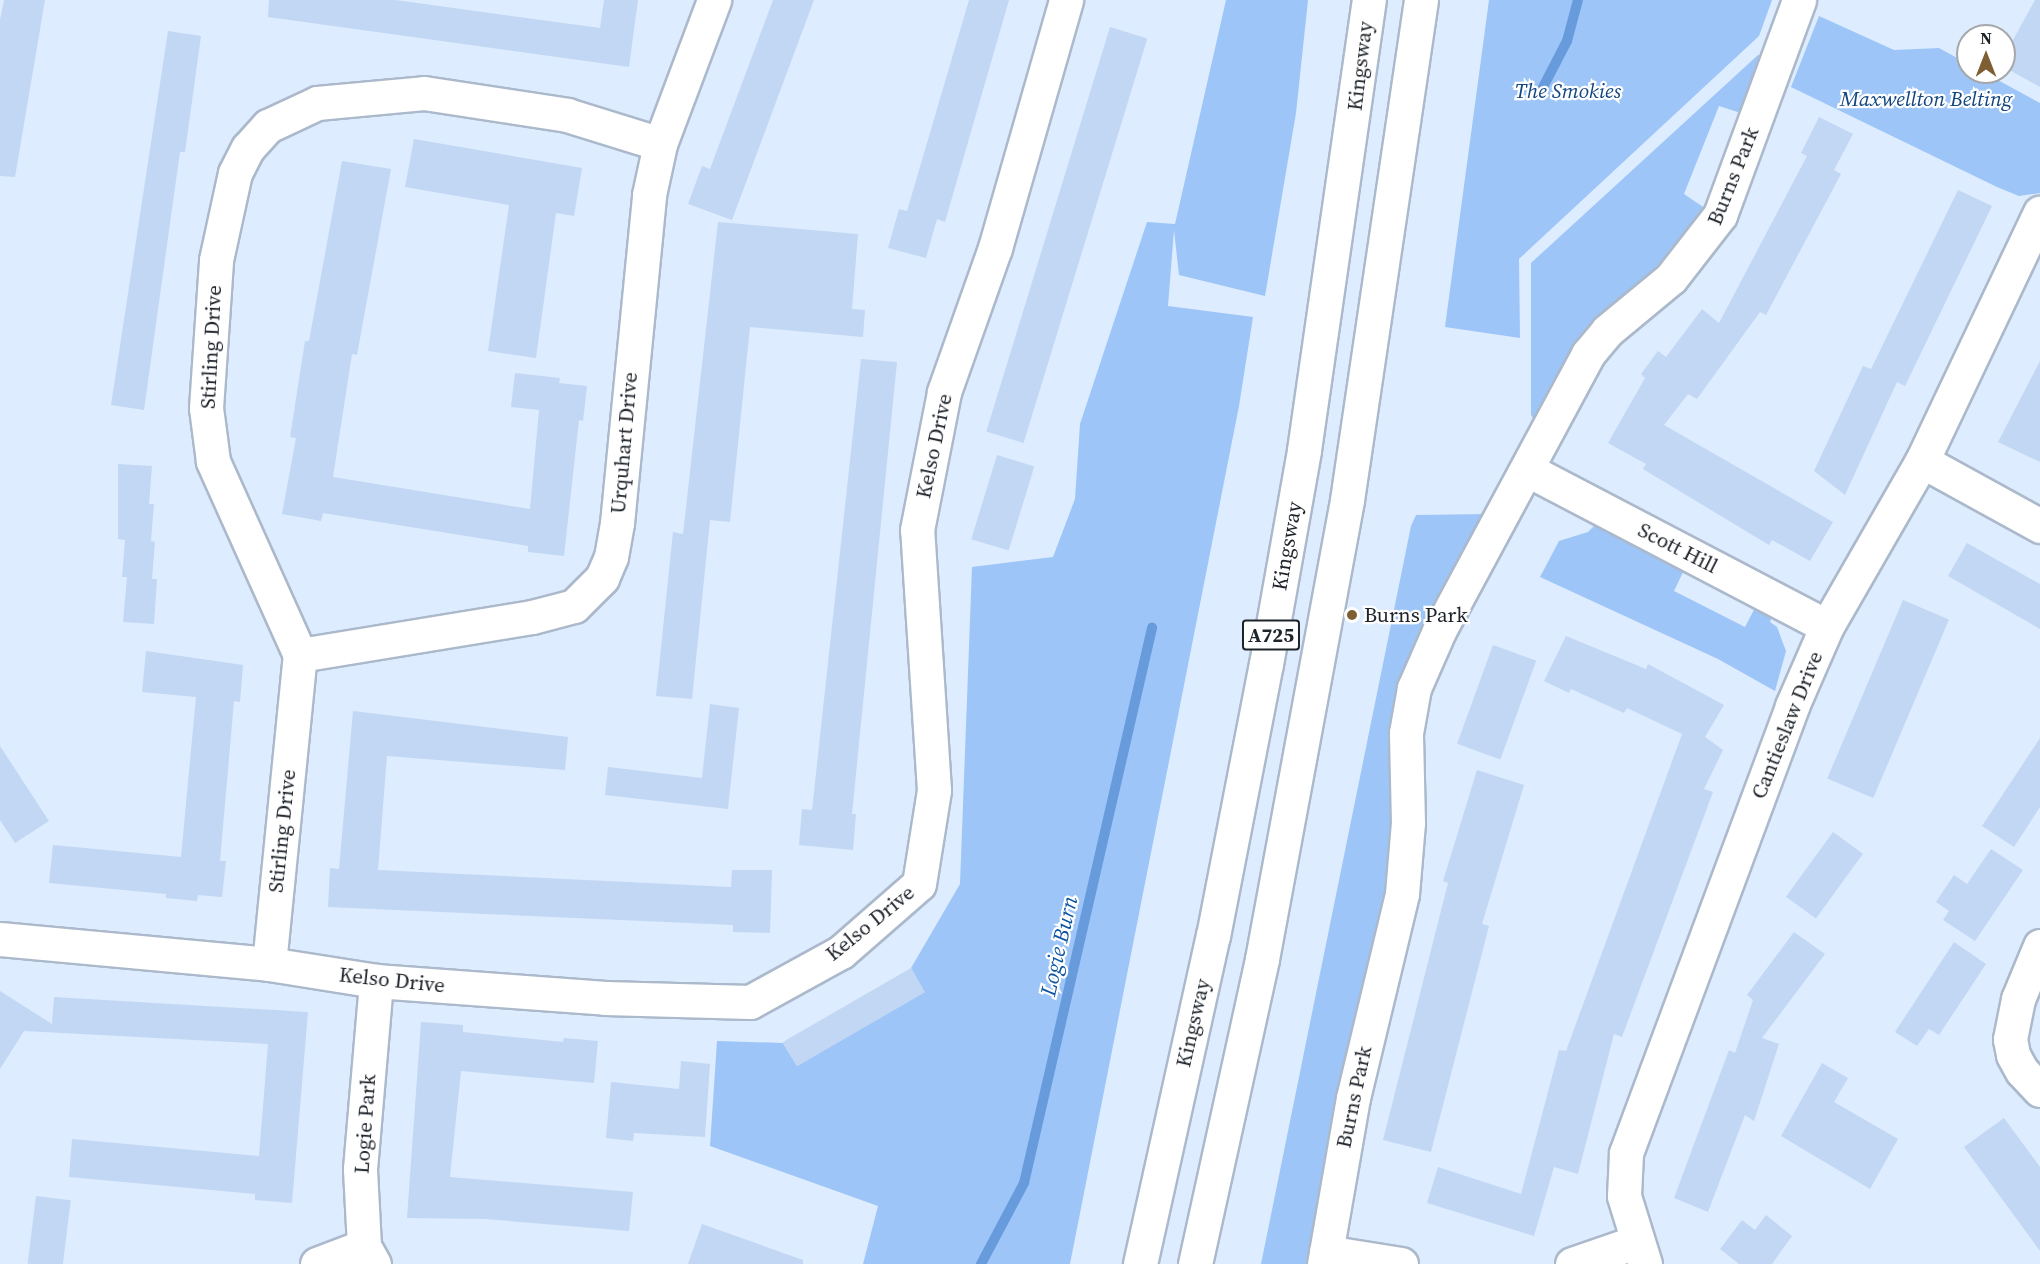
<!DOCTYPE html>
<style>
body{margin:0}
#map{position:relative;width:2040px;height:1264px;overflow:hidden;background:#ddecff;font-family:"Source Serif 4",serif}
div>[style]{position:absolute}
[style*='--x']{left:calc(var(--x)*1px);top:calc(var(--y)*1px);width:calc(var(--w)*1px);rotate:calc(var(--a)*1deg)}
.green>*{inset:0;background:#9dc5f8}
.stream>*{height:10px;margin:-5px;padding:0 5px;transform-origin:5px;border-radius:5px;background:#689bdc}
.building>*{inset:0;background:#c2d7f3;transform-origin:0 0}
.roads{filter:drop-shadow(2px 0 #abb9cb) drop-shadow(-2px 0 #abb9cb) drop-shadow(0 2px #abb9cb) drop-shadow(0 -2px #abb9cb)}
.minor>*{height:33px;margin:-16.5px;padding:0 16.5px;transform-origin:16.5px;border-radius:16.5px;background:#fff}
.highway>*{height:33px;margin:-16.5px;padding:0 16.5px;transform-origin:16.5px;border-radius:16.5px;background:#fff}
.dots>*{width:16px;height:16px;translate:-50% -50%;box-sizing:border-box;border:3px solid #fff;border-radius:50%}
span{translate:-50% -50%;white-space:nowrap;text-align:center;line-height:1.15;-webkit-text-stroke:4.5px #fff;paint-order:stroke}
.shield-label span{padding:2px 4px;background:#fff;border:2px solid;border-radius:4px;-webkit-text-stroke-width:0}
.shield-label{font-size:20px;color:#1f242b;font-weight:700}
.street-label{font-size:21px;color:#1f242b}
.park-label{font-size:21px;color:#114580;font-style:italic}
.poi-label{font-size:21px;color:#1f242b}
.left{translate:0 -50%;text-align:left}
.water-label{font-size:22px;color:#0e55a2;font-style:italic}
.north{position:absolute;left:1956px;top:24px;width:60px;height:60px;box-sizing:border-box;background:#fff;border:2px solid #a5a7aa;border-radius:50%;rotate:0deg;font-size:16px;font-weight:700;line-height:24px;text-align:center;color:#1f242b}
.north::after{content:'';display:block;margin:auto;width:21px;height:27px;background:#7d5f33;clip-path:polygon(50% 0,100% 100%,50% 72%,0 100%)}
</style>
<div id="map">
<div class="green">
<div style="clip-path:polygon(1226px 0,1308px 0,1296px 113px,1265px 296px,1179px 275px,1174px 230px,1168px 306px,1253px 317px,1239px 406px,1070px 1264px,863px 1264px,878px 1206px,710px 1146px,717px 1041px,783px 1043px,797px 1066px,924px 992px,911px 968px,960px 884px,972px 567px,1053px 557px,1075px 499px,1080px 424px,1147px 222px,1175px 224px)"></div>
<div style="clip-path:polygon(1489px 0,1772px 0,1759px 36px,1519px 259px,1520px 338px,1445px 327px)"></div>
<div style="clip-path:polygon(1819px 16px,1894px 50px,1939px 48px,1968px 64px,1968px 72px,1983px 72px,2040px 103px,2040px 193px,2019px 196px,1997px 187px,1791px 87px)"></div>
<div style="clip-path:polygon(1758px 55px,1765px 57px,1744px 114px,1719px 106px,1684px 194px,1706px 209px,1536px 423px,1531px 415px,1531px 263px)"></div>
<div style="clip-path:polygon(1489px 514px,1393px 794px,1391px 871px,1310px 1264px,1261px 1264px,1411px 526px,1416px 515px)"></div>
<div style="clip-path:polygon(1599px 521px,1686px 566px,1674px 591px,1745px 627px,1758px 602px,1774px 611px,1770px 622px,1777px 627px,1786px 651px,1775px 691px,1718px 659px,1540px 577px,1559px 541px,1588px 532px)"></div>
</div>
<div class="stream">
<div style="--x:1540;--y:93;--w:59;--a:-62.6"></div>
<div style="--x:1567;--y:41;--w:42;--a:-75"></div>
<div style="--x:981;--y:1264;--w:92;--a:-62"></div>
<div style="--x:1024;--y:1183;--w:570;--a:-77.01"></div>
</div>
<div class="building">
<div style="clip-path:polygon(4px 0,45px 0,15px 177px,0 176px,0 20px)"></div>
<div style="clip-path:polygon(269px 0,395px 0,600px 28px,604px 0,638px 0,629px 67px,268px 17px)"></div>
<div style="clip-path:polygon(773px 0,814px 0,732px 220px,688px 204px,702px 166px,710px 169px)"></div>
<div style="clip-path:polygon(969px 0,1009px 0,945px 222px,937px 219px,926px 258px,888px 248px,899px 209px,907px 211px)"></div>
<div style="clip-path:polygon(2035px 0,2040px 0,2040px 87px,2006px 68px,2015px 53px,2008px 49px)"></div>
<div style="left:1110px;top:27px;width:39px;height:423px;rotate:17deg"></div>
<div style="clip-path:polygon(168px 31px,201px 36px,185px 152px,180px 152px,144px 410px,111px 405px)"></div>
<div style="clip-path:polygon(1819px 117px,1853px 134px,1834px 170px,1841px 174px,1766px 315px,1760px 312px,1697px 399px,1688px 394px,1664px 425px,1833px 522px,1810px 561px,1772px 540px,1769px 545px,1643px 469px,1646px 464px,1608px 443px,1645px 378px,1641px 374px,1658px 351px,1666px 357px,1702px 309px,1719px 323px,1807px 156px,1801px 153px)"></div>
<div style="clip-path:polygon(414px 139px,582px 168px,574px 216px,556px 213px,536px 358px,488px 351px,509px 205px,405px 187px)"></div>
<div style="clip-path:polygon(342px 161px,391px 169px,357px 355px,352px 354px,333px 477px,530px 509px,539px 410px,511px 407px,515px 373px,560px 378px,559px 383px,587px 386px,583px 421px,579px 420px,564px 556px,528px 552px,528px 546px,323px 513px,321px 521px,282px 514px,296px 438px,290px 437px,305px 341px,309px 341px)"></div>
<div style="clip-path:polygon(1958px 190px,1992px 206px,1905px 386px,1897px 382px,1845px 495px,1814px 471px,1863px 366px,1871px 369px)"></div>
<div style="clip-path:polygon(718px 222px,858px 234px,852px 309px,865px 310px,863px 337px,750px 327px,730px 522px,710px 520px,692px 699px,656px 696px,673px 532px,683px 534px)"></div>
<div style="clip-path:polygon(861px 359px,897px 362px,852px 814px,856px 814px,853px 850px,799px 845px,802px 809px,812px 810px)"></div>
<div style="clip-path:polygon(2040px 361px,2040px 462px,1998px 442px)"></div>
<div style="left:997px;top:455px;width:39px;height:88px;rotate:17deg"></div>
<div style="clip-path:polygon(118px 464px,152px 466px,149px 504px,154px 504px,151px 541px,155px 542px,152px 579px,157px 579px,154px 624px,123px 622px,127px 577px,122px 577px,125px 540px,118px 539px)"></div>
<div style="clip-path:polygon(1967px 543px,2040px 584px,2040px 629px,1948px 576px)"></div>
<div style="left:1903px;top:600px;width:50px;height:194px;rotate:23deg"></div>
<div style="clip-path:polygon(1566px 636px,1646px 669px,1648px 664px,1724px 705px,1705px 737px,1723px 750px,1704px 789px,1713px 792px,1622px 1037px,1614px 1034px,1578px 1174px,1554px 1167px,1534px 1236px,1427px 1203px,1438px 1167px,1521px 1194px,1559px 1050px,1566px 1051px,1682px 734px,1627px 708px,1624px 713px,1571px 689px,1569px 693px,1544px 681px)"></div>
<div style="left:1493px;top:645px;width:46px;height:105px;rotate:20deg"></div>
<div style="clip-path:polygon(146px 651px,243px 665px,240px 702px,234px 701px,220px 861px,226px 861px,222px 897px,198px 895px,197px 901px,166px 898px,166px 894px,49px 883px,53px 845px,181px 857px,196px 697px,142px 692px)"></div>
<div style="clip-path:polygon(710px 704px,739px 708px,728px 809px,605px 795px,608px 767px,702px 778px)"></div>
<div style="clip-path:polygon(353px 711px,568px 737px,565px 770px,387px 756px,378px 870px,731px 887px,732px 870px,772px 870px,770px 933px,733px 932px,733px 925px,328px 907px,330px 868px,339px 869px)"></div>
<div style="clip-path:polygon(2040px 738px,2040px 807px,2014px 847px,1982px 826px)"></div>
<div style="clip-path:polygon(0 746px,49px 821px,15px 843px,0 820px)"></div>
<div style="clip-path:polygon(1477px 770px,1524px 785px,1482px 924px,1489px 926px,1431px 1152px,1383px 1140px,1448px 883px,1443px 881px)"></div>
<div style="left:1833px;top:832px;width:37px;height:80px;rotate:36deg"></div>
<div style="clip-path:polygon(1991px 849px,2023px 870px,1975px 941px,1943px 920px,1949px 911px,1936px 902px,1954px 875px,1967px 884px)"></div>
<div style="clip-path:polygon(1794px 932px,1825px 954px,1762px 1038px,1779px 1044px,1754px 1121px,1745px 1115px,1708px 1212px,1674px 1198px,1729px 1050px,1735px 1053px,1753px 1000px,1747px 995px)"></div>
<div style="clip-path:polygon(1954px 942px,1986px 964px,1939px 1035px,1929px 1029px,1917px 1046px,1895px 1032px)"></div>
<div style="left:911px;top:968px;width:28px;height:148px;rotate:60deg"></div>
<div style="clip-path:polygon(0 991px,52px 1024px,54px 997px,308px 1012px,292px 1203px,255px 1200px,255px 1194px,69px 1177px,72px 1139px,259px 1156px,268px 1044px,24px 1031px,0 1069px)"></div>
<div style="clip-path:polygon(421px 1022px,463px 1025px,463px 1032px,563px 1042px,564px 1038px,598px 1041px,594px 1083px,461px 1071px,450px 1177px,633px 1192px,629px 1231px,485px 1219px,407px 1218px)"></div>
<div style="clip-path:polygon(681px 1061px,710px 1064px,705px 1137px,634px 1133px,633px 1141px,606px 1138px,611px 1082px,679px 1089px)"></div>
<div style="clip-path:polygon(1822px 1063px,1848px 1078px,1834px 1102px,1898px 1139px,1870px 1189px,1781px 1136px)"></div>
<div style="clip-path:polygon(2004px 1118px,2040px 1167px,2040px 1251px,1964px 1147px)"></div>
<div style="left:36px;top:1196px;width:35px;height:68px;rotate:7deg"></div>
<div style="clip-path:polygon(1766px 1215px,1792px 1236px,1772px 1264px,1739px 1264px,1720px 1249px,1742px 1220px,1755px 1230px)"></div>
<div style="clip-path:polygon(702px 1224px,803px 1260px,803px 1264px,688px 1264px)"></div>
</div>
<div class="roads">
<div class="minor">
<div style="--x:1922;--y:461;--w:135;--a:28.8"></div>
<div style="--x:1528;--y:470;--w:337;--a:27.6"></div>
<div style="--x:300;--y:655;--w:235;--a:-9.3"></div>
<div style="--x:532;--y:617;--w:43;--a:-14.7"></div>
<div style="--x:574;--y:606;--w:40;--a:-45"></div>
<div style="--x:602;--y:578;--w:23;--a:-67"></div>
<div style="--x:611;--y:557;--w:35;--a:-80"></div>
<div style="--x:617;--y:523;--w:330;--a:-84.4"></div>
<div style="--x:649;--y:195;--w:52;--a:-77.8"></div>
<div style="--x:660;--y:144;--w:154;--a:-69.4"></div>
<div style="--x:0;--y:939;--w:270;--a:5.3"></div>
<div style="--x:269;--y:964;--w:108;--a:9"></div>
<div style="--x:376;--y:981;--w:230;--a:4.2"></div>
<div style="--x:605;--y:998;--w:145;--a:1.6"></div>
<div style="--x:750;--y:1002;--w:104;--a:-28.8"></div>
<div style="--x:841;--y:952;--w:103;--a:-41.1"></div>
<div style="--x:919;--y:884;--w:95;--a:-80.9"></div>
<div style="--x:934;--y:790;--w:261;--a:-93.7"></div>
<div style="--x:917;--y:530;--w:141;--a:-78.9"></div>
<div style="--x:944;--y:392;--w:153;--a:-70.5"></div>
<div style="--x:995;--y:248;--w:258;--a:-74"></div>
<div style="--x:2040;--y:946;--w:57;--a:112.5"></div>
<div style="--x:2018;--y:999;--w:41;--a:101.3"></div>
<div style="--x:2010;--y:1039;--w:16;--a:79"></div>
<div style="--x:2013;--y:1055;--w:18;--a:61"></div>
<div style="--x:2022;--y:1071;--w:26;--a:47"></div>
<div style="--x:269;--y:964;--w:311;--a:-84.3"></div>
<div style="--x:300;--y:655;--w:213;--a:-114.2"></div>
<div style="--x:213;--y:461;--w:53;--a:-97.5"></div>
<div style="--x:206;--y:408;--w:148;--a:-86.1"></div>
<div style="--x:216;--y:260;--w:89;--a:-77.7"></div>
<div style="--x:235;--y:173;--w:28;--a:-63"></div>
<div style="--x:248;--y:148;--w:30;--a:-48"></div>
<div style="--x:268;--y:126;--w:54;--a:-25.1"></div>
<div style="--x:317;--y:103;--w:107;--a:-5.3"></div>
<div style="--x:424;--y:93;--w:145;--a:8.7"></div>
<div style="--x:567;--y:115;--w:97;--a:17.3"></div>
<div style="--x:1326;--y:1252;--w:76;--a:9.1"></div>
<div style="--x:317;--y:1264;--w:50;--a:-21"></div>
<div style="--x:374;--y:1264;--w:21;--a:-119"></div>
<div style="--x:364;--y:1246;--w:77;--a:-93"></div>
<div style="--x:360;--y:1169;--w:189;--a:-85.1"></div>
<div style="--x:1324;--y:1264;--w:169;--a:-80.1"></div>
<div style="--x:1353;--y:1098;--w:210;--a:-76.5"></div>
<div style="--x:1402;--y:894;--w:71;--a:-85.2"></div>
<div style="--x:1408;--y:823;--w:90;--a:-91.3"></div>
<div style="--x:1406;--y:733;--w:46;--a:-79.9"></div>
<div style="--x:1414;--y:688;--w:62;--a:-66.3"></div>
<div style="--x:1439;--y:631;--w:315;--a:-61.7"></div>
<div style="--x:1588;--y:354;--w:30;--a:-50"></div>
<div style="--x:1607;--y:331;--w:83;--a:-39.6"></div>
<div style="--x:1671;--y:278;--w:80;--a:-52.1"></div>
<div style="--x:1720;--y:215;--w:229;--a:-69.8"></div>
<div style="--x:1572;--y:1264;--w:68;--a:-19"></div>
<div style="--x:1645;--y:1264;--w:71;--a:-107.2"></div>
<div style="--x:1624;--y:1196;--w:43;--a:-87.3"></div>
<div style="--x:1626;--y:1153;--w:477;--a:-69.6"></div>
<div style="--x:1792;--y:706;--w:87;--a:-66.4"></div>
<div style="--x:1827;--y:626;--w:190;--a:-60.1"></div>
<div style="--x:1922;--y:461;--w:275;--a:-64.6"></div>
</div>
<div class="highway">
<div style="--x:1140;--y:1264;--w:336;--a:-77.5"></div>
<div style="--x:1213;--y:936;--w:277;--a:-79"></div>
<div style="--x:1266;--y:664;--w:217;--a:-79.9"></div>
<div style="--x:1304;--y:450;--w:455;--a:-81.8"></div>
<div style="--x:1195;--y:1264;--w:312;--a:-77.6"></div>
<div style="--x:1262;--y:959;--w:467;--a:-79.5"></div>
<div style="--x:1347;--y:500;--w:505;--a:-81.58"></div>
</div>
</div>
<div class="dots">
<div style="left:1352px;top:615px;background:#7d5f33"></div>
</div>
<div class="shield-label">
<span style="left:1271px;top:635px">A725</span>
</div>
<div class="street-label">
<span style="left:1360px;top:66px;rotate:-83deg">Kingsway</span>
<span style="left:1733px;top:176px;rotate:-68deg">Burns Park</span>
<span style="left:211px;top:347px;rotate:-87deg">Stirling Drive</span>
<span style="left:624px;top:443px;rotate:-85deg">Urquhart Drive</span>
<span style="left:934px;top:446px;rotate:-78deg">Kelso Drive</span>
<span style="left:1287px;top:546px;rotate:-80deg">Kingsway</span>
<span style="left:1678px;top:548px;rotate:27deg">Scott Hill</span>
<span style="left:1787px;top:725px;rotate:-68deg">Cantieslaw Drive</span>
<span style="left:282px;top:831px;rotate:-84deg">Stirling Drive</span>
<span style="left:870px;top:923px;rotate:-39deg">Kelso Drive</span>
<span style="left:392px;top:980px;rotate:6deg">Kelso Drive</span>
<span style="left:1193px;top:1023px;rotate:-77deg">Kingsway</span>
<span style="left:1354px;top:1097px;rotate:-78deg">Burns Park</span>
<span style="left:365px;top:1124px;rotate:-86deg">Logie Park</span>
</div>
<div class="park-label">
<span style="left:1568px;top:91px">The Smokies</span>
<span style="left:1926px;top:99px">Maxwellton Belting</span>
</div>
<div class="poi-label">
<span class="left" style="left:1364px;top:615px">Burns Park</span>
</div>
<div class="water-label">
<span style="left:1059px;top:946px;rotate:-77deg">Logie Burn</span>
</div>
<div class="north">N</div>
</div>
